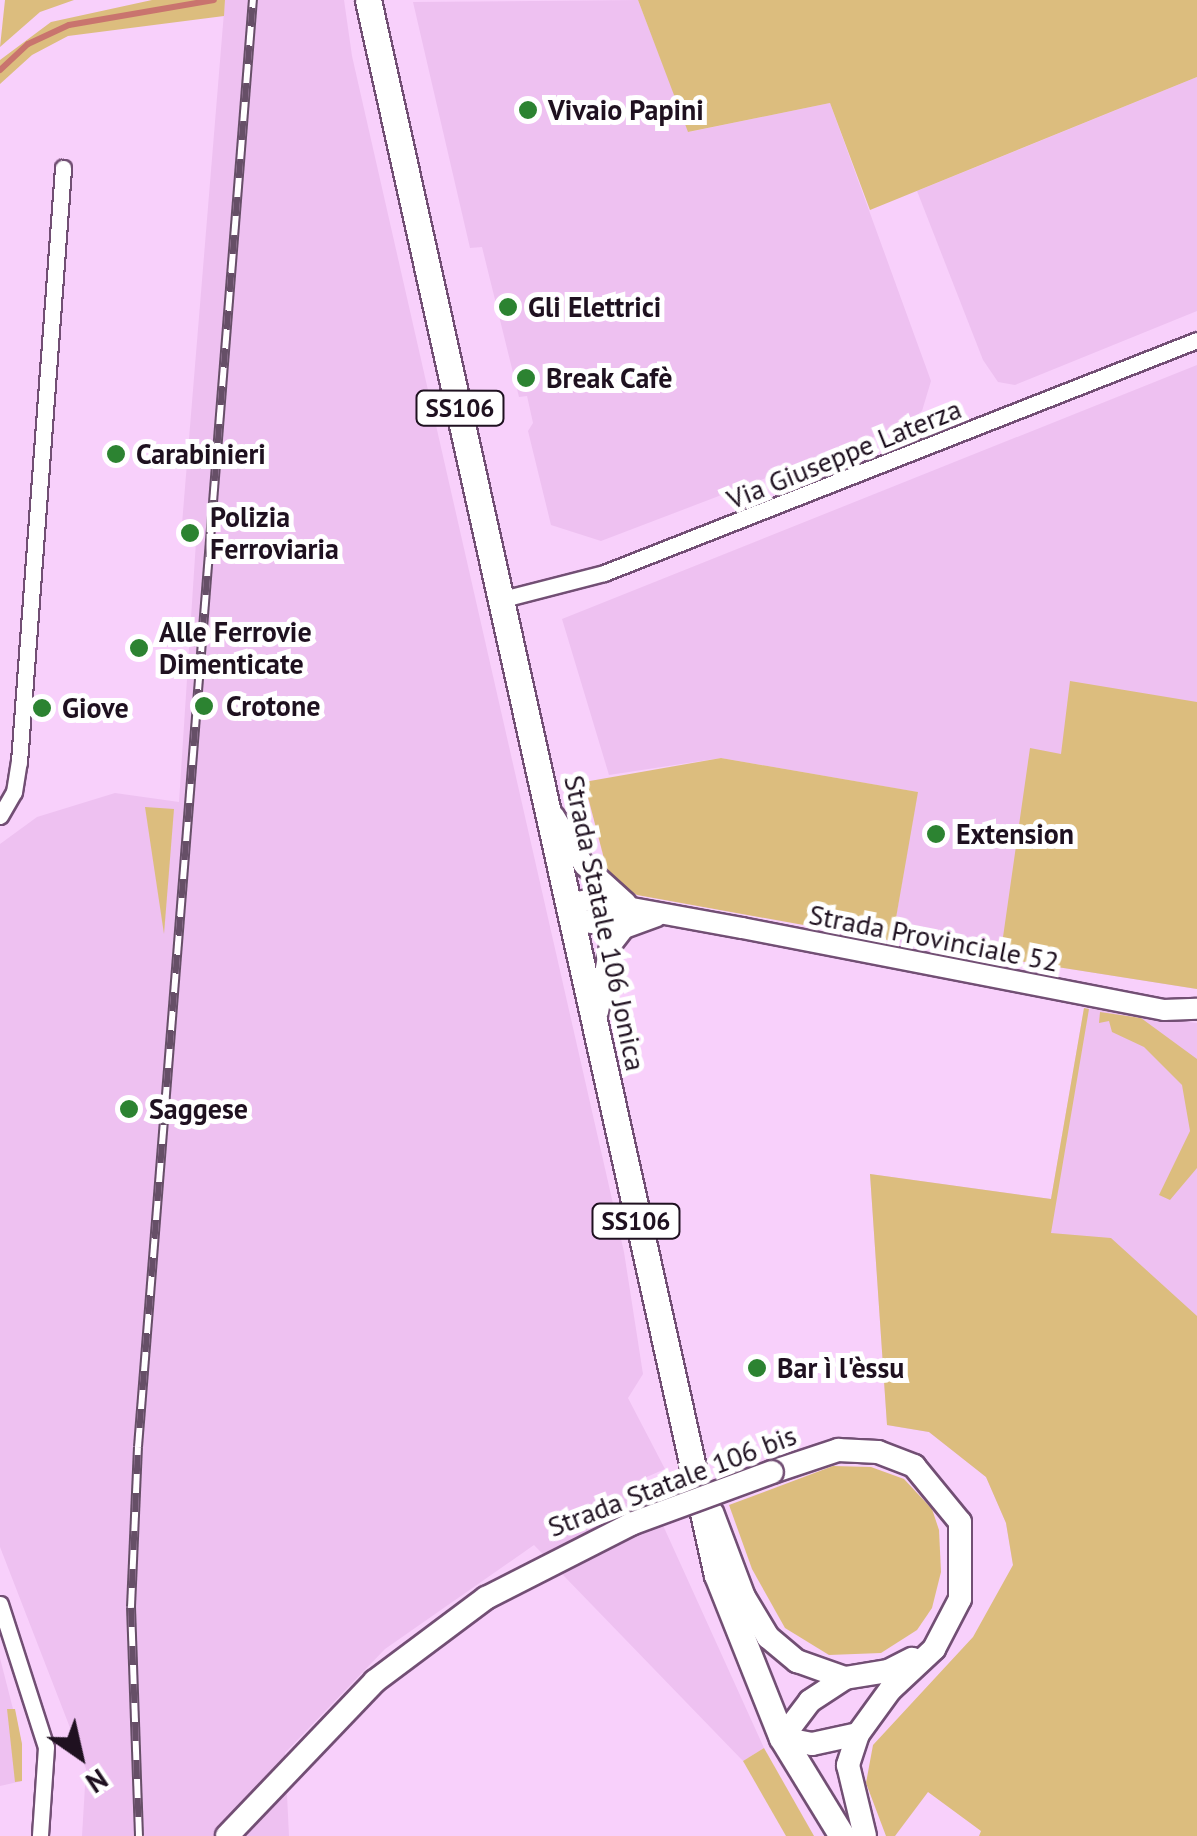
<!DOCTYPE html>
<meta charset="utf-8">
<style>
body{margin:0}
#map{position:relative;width:1197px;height:1836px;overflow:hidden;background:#f8d0fb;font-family:"PT Sans",sans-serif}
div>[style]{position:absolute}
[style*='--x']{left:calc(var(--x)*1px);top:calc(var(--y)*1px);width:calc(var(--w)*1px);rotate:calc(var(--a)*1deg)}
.built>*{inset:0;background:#eec1f1}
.green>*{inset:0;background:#dcbd7e}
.stream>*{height:6px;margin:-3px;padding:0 3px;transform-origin:3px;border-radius:3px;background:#c9746e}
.roads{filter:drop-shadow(2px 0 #724f74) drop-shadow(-2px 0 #724f74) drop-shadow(0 2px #724f74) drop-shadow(0 -2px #724f74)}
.minor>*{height:15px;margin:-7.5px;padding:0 7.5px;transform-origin:7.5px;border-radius:7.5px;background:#fff}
.tertiary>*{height:20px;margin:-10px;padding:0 10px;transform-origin:10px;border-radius:10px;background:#fff}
.secondary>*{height:22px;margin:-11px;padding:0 11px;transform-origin:11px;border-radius:11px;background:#fff}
.primary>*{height:25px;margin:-12.5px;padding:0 12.5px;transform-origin:12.5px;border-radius:12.5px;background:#fff}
.rail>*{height:10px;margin-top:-5px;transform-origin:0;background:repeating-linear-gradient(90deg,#fff 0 19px,#664f67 0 38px);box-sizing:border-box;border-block:2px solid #664f67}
.bridges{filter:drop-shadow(2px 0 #724f74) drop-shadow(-2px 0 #724f74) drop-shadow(0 2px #724f74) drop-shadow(0 -2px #724f74)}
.secondary-bridge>*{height:22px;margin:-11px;padding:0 11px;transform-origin:11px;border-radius:11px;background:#fff}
.dots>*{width:28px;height:28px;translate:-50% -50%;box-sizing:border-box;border:5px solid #fff;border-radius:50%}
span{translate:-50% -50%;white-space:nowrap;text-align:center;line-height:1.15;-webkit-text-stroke:10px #fff;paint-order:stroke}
.shield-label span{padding:2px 8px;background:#fff;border:2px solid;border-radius:8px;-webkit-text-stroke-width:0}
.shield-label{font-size:25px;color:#1f1120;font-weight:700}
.poi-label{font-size:28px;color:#1f1120;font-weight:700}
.left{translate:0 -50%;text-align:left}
.street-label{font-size:28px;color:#1f1120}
.north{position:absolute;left:30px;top:1706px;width:100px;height:100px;-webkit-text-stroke:8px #fff;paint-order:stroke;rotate:146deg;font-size:28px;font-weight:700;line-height:40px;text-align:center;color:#1f1120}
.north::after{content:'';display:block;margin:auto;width:35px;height:45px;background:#1f1120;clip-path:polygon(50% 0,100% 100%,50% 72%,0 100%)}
</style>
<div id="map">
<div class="built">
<div style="clip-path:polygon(225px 0,344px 0,352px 56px,624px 1252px,643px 1374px,628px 1398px,665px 1469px,642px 1479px,764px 1748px,743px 1761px,534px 1545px,385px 1649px,285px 1753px,289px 1836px,82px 1836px,86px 1769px,0 1547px,0 844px,37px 817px,115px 793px,179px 802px,197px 526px,182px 524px)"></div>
<div style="clip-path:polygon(638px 0,689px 132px,830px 103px,931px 381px,922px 411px,905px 425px,601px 541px,551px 525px,528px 431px,533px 423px,527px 396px,519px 397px,482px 247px,470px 248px,413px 2px)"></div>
<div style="clip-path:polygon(1197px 77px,1197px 311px,1015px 385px,998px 382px,983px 360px,917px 191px)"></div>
<div style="clip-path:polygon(1197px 365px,1197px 989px,892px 941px,917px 792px,721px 758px,609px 775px,562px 619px)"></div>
<div style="clip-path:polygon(1084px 1008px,1197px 1023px,1197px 1427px,1013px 1565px,1006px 1523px,986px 1477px,929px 1432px,887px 1425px,870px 1174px,1051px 1199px)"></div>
<div style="clip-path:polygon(0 1658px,22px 1744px,22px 1781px,0 1786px)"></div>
</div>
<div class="green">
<div style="clip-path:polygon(5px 0,74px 0,40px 12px,0 47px)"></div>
<div style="clip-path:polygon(152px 0,225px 0,224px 16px,68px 36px,32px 55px,0 84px,0 60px,51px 22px)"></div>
<div style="clip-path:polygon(638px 0,1197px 0,1197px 77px,870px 210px,830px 103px,688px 132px)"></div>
<div style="clip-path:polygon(1070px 681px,1197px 702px,1197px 989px,1000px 958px,1030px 748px,1061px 754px)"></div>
<div style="clip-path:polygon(721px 758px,918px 792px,892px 941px,637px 895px,616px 883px,607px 870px,584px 782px)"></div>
<div style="clip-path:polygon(145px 807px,174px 809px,164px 934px)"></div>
<div style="clip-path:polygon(1084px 1008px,1089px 1009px,1051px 1233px,1111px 1238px,1197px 1316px,1197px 1836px,979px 1836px,981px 1831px,928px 1792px,895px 1836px,886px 1836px,866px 1783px,873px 1745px,973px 1637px,1013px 1565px,1006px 1523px,986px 1477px,929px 1432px,887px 1425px,870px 1174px,1051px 1199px)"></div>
<div style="clip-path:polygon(1100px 1012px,1141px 1018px,1197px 1059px,1197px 1168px,1170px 1200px,1159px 1195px,1190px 1131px,1182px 1085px,1144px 1047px,1112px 1032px,1109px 1021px,1099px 1023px)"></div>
<div style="clip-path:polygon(833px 1466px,871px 1467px,904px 1479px,932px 1509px,939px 1530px,941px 1572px,932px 1608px,917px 1630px,881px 1653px,829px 1655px,785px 1628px,752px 1569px,729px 1505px)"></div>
<div style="clip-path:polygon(7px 1709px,15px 1709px,22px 1744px,22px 1781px,15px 1782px)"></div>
<div style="clip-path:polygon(764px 1748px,814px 1836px,786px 1836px,743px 1761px)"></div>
</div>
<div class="stream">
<div style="--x:0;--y:70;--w:38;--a:-43"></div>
<div style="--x:28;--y:44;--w:45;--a:-24.9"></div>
<div style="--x:69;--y:25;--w:147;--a:-9.8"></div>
</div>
<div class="roads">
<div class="minor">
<div style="--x:503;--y:599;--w:104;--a:-14.4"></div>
<div style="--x:604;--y:573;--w:637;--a:-21.45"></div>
<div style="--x:0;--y:816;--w:28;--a:-60"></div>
<div style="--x:14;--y:792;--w:30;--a:-81"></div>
<div style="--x:19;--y:762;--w:596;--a:-85.76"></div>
<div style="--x:0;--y:1604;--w:150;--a:72.2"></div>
<div style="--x:46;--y:1747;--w:89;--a:93.9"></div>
</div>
<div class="tertiary">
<div style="--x:554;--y:816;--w:57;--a:58.5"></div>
<div style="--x:584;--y:865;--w:57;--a:42.1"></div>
<div style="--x:571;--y:903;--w:17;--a:-10"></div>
<div style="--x:588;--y:900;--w:157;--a:10.3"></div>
<div style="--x:742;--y:928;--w:430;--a:11"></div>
<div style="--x:1164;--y:1010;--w:33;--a:-2"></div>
<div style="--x:574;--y:916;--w:19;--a:21"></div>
<div style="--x:592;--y:923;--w:47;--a:-6.1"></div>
<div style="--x:598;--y:1012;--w:67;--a:-79.7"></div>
<div style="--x:610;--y:946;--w:23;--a:-52"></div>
<div style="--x:624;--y:928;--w:35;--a:-20"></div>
</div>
<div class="secondary">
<div style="--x:772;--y:1472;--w:70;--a:-18.4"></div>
<div style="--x:838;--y:1450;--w:40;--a:2.9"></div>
<div style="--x:878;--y:1452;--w:39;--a:21"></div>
<div style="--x:914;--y:1466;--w:72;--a:50.6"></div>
<div style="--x:960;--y:1522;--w:77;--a:90"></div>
<div style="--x:960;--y:1599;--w:56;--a:117.5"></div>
<div style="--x:934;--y:1649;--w:60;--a:137"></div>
<div style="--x:890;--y:1690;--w:54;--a:126"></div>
<div style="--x:858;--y:1734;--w:33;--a:108"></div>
<div style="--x:848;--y:1765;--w:73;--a:76.5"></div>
<div style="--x:712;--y:1512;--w:91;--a:69.4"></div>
<div style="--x:744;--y:1597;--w:47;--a:59"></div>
<div style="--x:768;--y:1637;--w:38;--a:40"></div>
<div style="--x:797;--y:1661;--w:51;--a:19.5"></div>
<div style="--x:858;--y:1734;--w:47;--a:167.7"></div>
<div style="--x:812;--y:1744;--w:31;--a:-169"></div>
<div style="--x:782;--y:1738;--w:46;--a:-52.9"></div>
<div style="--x:810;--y:1701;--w:42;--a:-33.3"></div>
<div style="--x:845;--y:1678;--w:44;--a:-9.2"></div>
<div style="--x:888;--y:1671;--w:27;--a:-27"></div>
</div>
<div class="primary">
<div style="--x:368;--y:0;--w:1613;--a:77.51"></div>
<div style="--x:717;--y:1575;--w:175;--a:68.3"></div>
<div style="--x:782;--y:1738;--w:115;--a:58.5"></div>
</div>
</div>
<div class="rail">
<div style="--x:139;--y:1836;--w:229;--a:-92"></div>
<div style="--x:131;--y:1607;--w:160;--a:-87.5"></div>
<div style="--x:138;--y:1447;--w:1452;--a:-85.46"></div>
</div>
<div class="bridges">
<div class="secondary-bridge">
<div style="--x:227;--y:1836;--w:214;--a:-46.3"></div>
<div style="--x:375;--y:1681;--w:139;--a:-36.8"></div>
<div style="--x:486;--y:1598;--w:163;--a:-27"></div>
<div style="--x:631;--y:1524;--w:150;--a:-20.2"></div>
</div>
</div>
<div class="dots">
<div style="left:528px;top:110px;background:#2c8331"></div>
<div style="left:508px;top:307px;background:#2c8331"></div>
<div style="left:526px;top:378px;background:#2c8331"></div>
<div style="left:116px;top:454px;background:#2c8331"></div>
<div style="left:190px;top:533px;background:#2c8331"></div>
<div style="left:139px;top:648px;background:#2c8331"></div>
<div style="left:204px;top:706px;background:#2c8331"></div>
<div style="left:42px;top:708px;background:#2c8331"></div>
<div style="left:936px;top:834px;background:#2c8331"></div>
<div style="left:129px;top:1109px;background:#2c8331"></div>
<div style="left:757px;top:1368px;background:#2c8331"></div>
</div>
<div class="shield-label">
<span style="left:460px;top:408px">SS106</span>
<span style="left:636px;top:1221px">SS106</span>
</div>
<div class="poi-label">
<span class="left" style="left:548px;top:110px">Vivaio Papini</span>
<span class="left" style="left:528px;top:307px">Gli Elettrici</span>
<span class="left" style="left:546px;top:378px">Break Cafè</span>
<span class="left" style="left:136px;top:454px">Carabinieri</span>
<span class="left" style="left:210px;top:533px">Polizia<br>Ferroviaria</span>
<span class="left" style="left:159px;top:648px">Alle Ferrovie<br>Dimenticate</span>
<span class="left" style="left:226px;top:706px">Crotone</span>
<span class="left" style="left:62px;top:708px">Giove</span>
<span class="left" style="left:956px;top:834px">Extension</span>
<span class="left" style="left:149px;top:1109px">Saggese</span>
<span class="left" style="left:777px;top:1368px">Bar ì l'èssu</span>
</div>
<div class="street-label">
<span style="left:844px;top:454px;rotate:-22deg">Via Giuseppe Laterza</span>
<span style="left:605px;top:923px;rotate:78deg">Strada Statale 106 Jonica</span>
<span style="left:934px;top:938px;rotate:11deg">Strada Provinciale 52</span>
<span style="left:672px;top:1481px;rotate:-21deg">Strada Statale 106 bis</span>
</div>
<div class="north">N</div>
</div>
